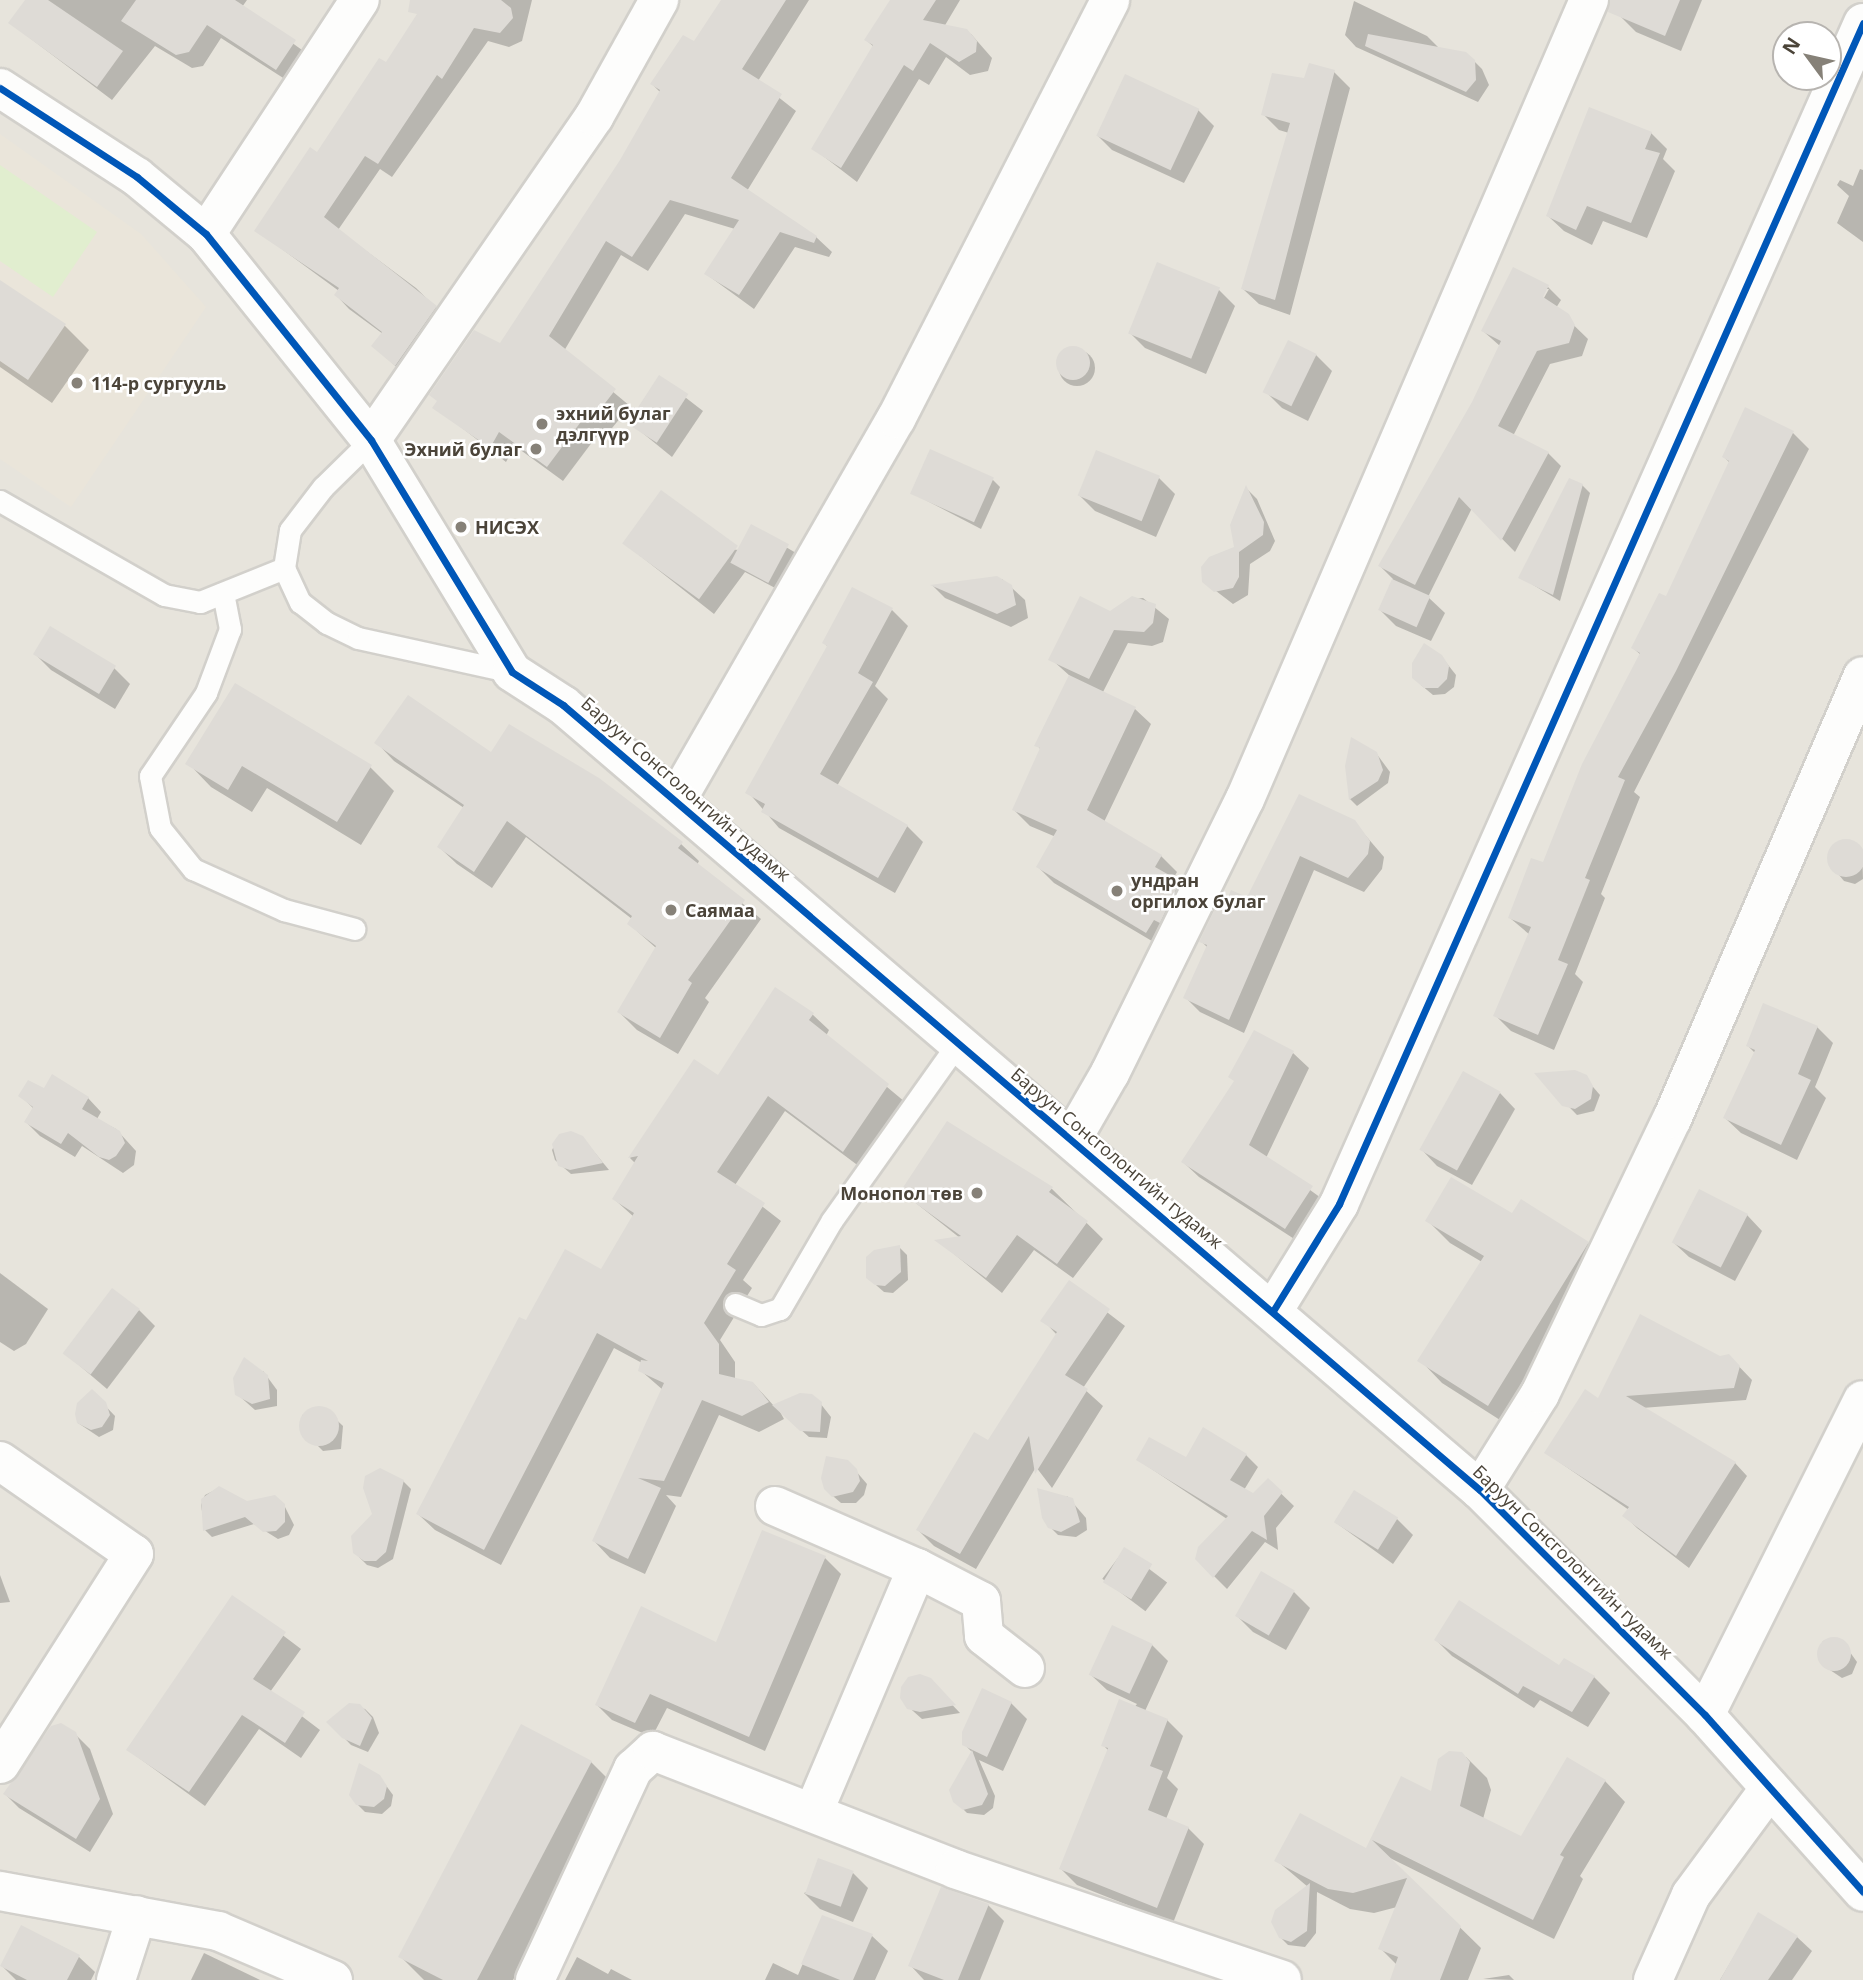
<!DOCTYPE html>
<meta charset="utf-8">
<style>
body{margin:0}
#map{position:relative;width:1863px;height:1980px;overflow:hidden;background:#f4f2ee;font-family:"Open Sans",sans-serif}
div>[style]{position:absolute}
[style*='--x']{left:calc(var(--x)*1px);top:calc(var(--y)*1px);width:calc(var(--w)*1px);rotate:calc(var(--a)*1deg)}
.residential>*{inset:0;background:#e7e4dc}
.education>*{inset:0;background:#eae5da}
.green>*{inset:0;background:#e1eecf}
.shadow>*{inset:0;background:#0003;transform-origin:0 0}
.round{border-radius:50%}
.building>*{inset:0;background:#dedbd6;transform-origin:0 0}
.roads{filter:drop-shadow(2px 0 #d2d0cb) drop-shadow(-2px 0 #d2d0cb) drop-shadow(0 2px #d2d0cb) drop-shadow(0 -2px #d2d0cb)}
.service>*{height:21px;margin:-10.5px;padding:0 10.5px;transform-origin:10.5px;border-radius:10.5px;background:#fdfdfc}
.minor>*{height:38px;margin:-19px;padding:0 19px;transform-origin:19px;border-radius:19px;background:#fdfdfc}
.cycleway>*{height:7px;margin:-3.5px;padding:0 3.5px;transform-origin:3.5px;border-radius:3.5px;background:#0057b8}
.dots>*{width:19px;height:19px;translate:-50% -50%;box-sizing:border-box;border:4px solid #fff;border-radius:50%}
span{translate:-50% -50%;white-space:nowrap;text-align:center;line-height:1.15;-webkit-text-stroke:5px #fff;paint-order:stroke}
.poi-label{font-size:18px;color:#4b4439;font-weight:700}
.left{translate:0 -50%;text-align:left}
.right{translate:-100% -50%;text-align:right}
.street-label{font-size:18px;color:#4b4439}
.north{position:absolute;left:1772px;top:21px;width:70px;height:70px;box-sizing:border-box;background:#fff;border:2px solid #b7b4b0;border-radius:50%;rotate:303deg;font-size:19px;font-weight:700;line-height:28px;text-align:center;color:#4b4439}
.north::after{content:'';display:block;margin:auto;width:24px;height:32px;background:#868178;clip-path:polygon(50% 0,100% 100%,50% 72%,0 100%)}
</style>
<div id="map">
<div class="residential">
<div style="clip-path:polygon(evenodd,0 0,1863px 0,1863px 1980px,0 1980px,0 0,1786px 35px,1828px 35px,1828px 77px,1786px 77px,1786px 35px)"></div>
</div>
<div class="education">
<div style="clip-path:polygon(0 134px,141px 234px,206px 307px,71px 507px,0 459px)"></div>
</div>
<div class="green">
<div style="clip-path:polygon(0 165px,97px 232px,53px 297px,0 261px)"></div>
</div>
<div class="shadow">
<div style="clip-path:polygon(27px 0,247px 0,242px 7px,309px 55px,291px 83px,221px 38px,203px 66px,192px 68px,155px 46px,112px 100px,10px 23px)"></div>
<div style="clip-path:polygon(426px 0,532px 0,522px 41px,509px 47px,488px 41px,392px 177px,380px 169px,338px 230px,416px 288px,450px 321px,410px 379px,373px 346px,383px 334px,349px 309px,336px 295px,339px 291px,256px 230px,387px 65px)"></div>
<div style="clip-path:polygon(723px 0,809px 0,758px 81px,796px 111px,747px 191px,816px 237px,832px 252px,829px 257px,795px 247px,754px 309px,706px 274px,735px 229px,685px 214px,648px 271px,621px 255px,564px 351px,630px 406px,608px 433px,602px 429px,563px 481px,515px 446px,506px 462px,435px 407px,500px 345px,622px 160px,661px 93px,652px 84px,694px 44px)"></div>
<div style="clip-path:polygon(892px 0,960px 0,944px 27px,971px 34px,992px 58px,988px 71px,970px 75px,946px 57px,929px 85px,919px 79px,857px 182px,814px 149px,874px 47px,866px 40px)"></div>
<div style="clip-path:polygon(1627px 0,1702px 0,1681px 51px,1636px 32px,1620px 16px)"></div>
<div style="clip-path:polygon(1354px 1px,1427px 36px,1439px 48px,1470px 57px,1482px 69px,1489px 85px,1478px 102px,1356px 47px,1345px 35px)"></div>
<div style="clip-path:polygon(1334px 72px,1350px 88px,1290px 315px,1259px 304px,1243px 289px,1289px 133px,1279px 130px,1263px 114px,1306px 80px)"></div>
<div style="clip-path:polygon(1198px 110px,1214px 126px,1184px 183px,1112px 150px,1097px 135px)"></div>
<div style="clip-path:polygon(1651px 133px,1667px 149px,1663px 159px,1675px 171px,1647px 238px,1603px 221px,1592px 245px,1564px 231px,1548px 216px)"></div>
<div style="clip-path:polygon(1860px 169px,1863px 170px,1863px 242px,1837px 223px,1849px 196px,1837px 185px,1840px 180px,1853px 186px)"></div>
<div style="clip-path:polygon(0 282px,65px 326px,89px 350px,52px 403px,0 367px)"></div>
<div style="clip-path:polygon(evenodd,1548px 287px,1561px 300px,1556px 308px,1588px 339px,1582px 356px,1550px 364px,1513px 436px,1548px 453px,1561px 466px,1515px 552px,1472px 508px,1428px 597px,1445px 613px,1431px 641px,1396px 626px,1380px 610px,1393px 579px,1380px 566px,1474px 403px,1500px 346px,1483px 331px,1548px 287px,1545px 289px,1549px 289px,1540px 305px,1545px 289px)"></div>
<div style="clip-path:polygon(1219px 290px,1235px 306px,1206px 374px,1145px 348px,1129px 332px)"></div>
<div class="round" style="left:1059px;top:350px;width:36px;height:36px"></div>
<div style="clip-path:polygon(1316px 355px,1332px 371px,1308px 421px,1282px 408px,1266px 392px)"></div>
<div style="clip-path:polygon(659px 377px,703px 411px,672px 457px,629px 422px)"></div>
<div style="clip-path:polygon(1746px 410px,1793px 433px,1809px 449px,1634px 792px,1640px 797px,1601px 894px,1605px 898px,1575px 974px,1583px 982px,1554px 1050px,1511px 1031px,1496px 1016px,1530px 935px,1510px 918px,1544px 865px,1641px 655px,1633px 648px,1667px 598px,1730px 463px,1724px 457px)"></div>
<div style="clip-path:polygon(1159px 478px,1175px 494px,1156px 537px,1095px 511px,1079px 495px)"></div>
<div style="clip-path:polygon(993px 480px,1000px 487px,981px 529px,912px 493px)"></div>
<div style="clip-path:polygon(1582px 485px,1590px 493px,1560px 601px,1520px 577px)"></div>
<div style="clip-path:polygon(1246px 488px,1257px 499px,1275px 541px,1270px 551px,1250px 564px,1248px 595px,1233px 604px,1203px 581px,1236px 548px)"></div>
<div style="clip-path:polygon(752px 527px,796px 553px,777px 589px,745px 572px,714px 614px,624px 543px,740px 550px)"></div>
<div style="clip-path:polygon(1002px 579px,1025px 600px,1028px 618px,1011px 627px,945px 598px,933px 586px)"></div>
<div style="clip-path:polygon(1143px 598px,1169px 619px,1163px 642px,1152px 646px,1128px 643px,1103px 692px,1135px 709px,1151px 724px,1104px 822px,1161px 856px,1177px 872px,1173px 879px,1195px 898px,1162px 947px,1054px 883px,1038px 867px,1056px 837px,1030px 826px,1014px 810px,1041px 750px,1037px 745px,1070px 676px,1051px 659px,1127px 600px)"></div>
<div style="clip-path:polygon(892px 610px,908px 626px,875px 686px,888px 699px,837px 786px,907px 826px,923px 842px,895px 893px,779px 828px,748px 792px,828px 647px,824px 643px)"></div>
<div style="clip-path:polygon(35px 654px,114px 668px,130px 684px,115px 709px,51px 670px)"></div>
<div style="clip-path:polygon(1441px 656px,1456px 675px,1454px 687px,1445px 694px,1433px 695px,1421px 685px)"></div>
<div style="clip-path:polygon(377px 743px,492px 755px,681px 844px,699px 861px,697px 865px,761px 919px,705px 998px,709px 1002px,678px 1054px,637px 1030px,619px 1012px,656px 948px,629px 924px,632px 919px,526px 837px,492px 888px,457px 864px,439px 847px,464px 808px,394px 761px)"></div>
<div style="clip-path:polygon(1376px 753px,1390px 772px,1388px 783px,1357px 806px,1350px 799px)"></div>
<div style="clip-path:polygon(188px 763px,370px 767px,394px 791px,361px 845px,267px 788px,252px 812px,211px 787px)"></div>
<div style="clip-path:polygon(1300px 796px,1354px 822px,1384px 857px,1382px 869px,1364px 892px,1314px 870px,1244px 1033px,1200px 1012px,1185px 997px,1208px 948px,1201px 941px,1225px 908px,1248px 900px)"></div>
<div style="clip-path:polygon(1841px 841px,1862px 849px,1863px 879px,1855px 884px,1844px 881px,1829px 863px,1832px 847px)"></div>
<div style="clip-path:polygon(812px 1014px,829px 1030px,826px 1036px,905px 1102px,860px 1167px,785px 1111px,735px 1185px,781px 1221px,743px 1280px,752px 1288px,720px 1340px,735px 1362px,735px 1379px,753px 1383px,774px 1406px,820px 1403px,831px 1417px,827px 1438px,809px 1437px,779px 1410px,784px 1419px,759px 1432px,719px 1415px,681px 1497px,666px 1495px,676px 1506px,645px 1574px,610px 1558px,594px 1541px,663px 1390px,640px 1370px,642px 1363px,614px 1348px,501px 1565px,435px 1530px,418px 1514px,527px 1323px,602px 1271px,634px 1217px,614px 1199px,636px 1164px,630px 1158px,694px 1062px,718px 1078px)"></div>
<div style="clip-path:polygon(1817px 1027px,1833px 1043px,1815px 1087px,1826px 1098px,1797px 1160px,1741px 1133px,1725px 1118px,1755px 1053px,1748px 1046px)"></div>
<div style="clip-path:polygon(1293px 1053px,1309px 1068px,1266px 1158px,1328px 1203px,1302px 1244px,1199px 1177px,1183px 1162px)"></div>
<div style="clip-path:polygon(1538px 1075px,1587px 1080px,1600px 1095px,1594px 1111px,1577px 1115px)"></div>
<div style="clip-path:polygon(44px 1091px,88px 1098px,101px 1112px,97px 1119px,116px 1129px,136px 1151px,134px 1165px,123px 1173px,82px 1146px,75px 1157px,40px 1136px,26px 1122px,34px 1109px,20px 1095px)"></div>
<div style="clip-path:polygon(1500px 1093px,1515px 1109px,1472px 1185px,1437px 1166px,1422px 1150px)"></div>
<div style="clip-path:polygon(948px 1124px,1052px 1189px,1103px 1239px,1073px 1278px,1034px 1250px,1002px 1293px,938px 1241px,960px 1238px,902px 1192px)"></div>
<div style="clip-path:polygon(560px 1135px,582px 1137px,609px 1170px,571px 1174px,555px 1160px,552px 1150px)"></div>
<div style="clip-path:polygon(1747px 1215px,1762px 1231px,1735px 1281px,1689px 1257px,1673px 1242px)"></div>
<div style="clip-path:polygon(1512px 1216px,1588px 1243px,1611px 1266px,1511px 1427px,1442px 1383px,1420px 1360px,1482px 1262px,1450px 1243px,1427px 1220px)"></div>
<div style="clip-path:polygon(899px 1247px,907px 1255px,908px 1280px,893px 1293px,884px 1292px,876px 1285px)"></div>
<div style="clip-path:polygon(0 1273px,48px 1309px,26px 1344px,14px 1351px,0 1342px)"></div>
<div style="clip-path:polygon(1069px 1283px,1125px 1326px,1083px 1388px,1103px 1406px,1052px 1488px,1036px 1467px,976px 1569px,934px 1546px,918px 1530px,989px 1443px,1057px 1335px,1043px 1320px)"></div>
<div style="clip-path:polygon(139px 1310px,155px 1326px,107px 1389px,66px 1354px)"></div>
<div style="clip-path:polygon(1729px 1356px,1752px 1380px,1746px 1400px,1642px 1408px,1735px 1463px,1747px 1476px,1689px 1568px,1637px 1528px,1624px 1515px,1629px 1510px,1546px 1453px,1599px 1400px)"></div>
<div style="clip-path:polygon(263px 1371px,277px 1390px,277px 1406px,255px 1410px,237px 1394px)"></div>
<div style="clip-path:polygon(92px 1392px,115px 1416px,113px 1430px,99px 1437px,78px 1423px)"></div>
<div style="clip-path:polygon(326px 1410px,343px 1426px,341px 1449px,323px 1451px,302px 1430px,302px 1415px)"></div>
<div style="clip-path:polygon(1246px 1455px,1258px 1467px,1244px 1490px,1253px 1495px,1268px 1481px,1294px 1506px,1276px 1528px,1278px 1550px,1265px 1542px,1227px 1589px,1197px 1559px,1227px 1519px,1138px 1460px)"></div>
<div style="clip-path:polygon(855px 1470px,867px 1484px,864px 1495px,856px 1503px,841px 1503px,833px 1496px)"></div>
<div style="clip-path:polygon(403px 1481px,411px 1489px,393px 1559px,378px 1568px,367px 1565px,359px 1557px)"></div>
<div style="clip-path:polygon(219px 1488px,247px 1503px,284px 1505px,294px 1525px,289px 1535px,278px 1539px,254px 1524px,212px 1537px,205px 1530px,201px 1505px,205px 1495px)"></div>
<div style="clip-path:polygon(1067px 1496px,1086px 1518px,1087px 1530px,1076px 1537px,1058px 1535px,1050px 1527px)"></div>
<div style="clip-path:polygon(1397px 1519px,1413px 1535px,1393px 1564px,1335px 1522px)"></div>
<div style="left:1124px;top:1550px;width:54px;height:36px;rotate:37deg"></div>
<div style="clip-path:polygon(825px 1558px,841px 1574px,765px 1751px,667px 1708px,652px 1737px,612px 1720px,597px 1705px,717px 1645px)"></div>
<div style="clip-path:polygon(0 1575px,10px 1602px,0 1603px)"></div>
<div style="clip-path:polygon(1294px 1592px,1310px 1608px,1286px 1650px,1253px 1632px,1237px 1616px)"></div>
<div style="clip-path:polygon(232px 1597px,301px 1649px,270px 1692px,320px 1730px,301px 1758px,259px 1729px,205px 1806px,128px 1750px)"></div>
<div style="clip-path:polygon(1832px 1639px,1842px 1641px,1857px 1662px,1852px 1674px,1842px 1678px,1824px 1666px,1818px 1654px,1823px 1641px)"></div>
<div style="clip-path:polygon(1436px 1640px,1594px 1677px,1610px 1693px,1588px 1727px,1540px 1700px,1534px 1708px,1452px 1656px)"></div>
<div style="clip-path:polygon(1152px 1645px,1168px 1661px,1145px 1711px,1167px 1720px,1183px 1736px,1167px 1778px,1178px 1789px,1166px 1819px,1188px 1828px,1204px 1844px,1173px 1923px,1077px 1885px,1061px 1869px,1109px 1751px,1103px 1745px,1137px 1704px,1107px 1690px,1091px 1675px)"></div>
<div style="clip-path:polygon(926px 1677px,960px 1713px,922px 1719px,904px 1703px)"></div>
<div style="clip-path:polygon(1011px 1703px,1027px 1719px,1003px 1771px,979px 1760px,995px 1796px,993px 1808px,984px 1815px,967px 1813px,959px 1805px,973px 1753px,964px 1744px)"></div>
<div style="clip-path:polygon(349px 1705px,365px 1709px,373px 1717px,379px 1733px,368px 1752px,351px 1745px,329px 1722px)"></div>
<div style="clip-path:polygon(75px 1734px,90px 1749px,113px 1814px,90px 1852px,19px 1808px,5px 1794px)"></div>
<div style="clip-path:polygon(1466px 1757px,1487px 1778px,1491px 1790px,1483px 1819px,1522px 1838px,1605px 1781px,1625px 1802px,1580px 1876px,1583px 1879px,1554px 1939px,1388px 1857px,1481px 1948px,1468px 1980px,1391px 1980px,1397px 1965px,1380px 1948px,1397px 1907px,1374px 1913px,1350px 1909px,1317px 1892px,1316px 1933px,1305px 1947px,1288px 1945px,1280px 1937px,1308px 1887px,1276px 1860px,1367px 1850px,1402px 1779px,1432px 1794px)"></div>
<div style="clip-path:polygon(591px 1762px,615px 1786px,513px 1980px,424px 1980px,400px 1956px)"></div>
<div style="clip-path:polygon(379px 1776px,393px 1795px,391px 1806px,382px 1814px,365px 1812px,357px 1804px)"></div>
<div style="clip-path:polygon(853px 1873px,868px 1888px,853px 1922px,820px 1909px,804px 1893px)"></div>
<div style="clip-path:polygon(988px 1905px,1004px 1921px,980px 1980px,924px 1980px,910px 1965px)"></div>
<div style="clip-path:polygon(1759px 1914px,1797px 1937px,1812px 1951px,1792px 1980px,1720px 1980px)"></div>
<div style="clip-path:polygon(823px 1917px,872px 1936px,888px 1951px,875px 1980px,765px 1980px,773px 1963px,798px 1975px)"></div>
<div style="clip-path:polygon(204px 1953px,260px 1980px,191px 1980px)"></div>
<div style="clip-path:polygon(79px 1957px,95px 1972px,91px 1980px,16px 1980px,2px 1966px)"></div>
<div style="clip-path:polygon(577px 1957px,608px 1974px,611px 1969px,632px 1980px,565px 1980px)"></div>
<div style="clip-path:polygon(1509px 1975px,1514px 1980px,1483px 1979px)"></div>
</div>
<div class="building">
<div style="clip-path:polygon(25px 0,48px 0,123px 51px,97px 87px,8px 23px)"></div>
<div style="clip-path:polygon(136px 0,235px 0,296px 40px,276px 70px,207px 25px,189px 52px,176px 55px,121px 21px)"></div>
<div style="clip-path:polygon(410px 0,501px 0,511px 8px,513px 18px,500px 33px,474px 28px,442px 79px,437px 75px,378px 164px,365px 156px,324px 217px,437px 306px,395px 366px,371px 346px,382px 332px,334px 295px,339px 288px,254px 231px,310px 147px,317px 152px,379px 58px,386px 62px,417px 14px,408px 12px)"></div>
<div style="clip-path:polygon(721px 0,786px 0,742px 69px,782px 94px,731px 178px,817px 236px,814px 243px,780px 232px,739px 295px,704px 274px,739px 220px,670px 200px,632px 257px,606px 241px,549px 336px,616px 389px,592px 420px,586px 415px,547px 467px,499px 432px,490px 448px,432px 408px,437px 401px,429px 395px,474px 330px,500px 343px,620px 160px,660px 90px,650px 84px,683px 35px,694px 41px)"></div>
<div style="clip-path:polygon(890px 0,936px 0,923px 20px,967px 29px,977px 41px,976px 52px,959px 62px,930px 43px,913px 71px,904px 65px,841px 168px,811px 149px,873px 45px,864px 40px)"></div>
<div style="clip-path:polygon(1610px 0,1680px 0,1665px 36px,1608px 12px)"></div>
<div style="clip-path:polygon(1368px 34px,1466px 52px,1475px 60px,1476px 80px,1466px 92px,1365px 46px)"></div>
<div style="clip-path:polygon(1309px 63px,1335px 70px,1275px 300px,1241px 289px,1290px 123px,1261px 115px,1272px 73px,1304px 78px)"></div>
<div style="left:1125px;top:74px;width:82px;height:68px;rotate:25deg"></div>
<div style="clip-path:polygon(1589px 107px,1652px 132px,1645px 149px,1660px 153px,1631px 223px,1587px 206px,1576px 230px,1546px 216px)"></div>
<div style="left:1157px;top:262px;width:68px;height:77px;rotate:22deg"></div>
<div style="clip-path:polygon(1513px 267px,1549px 285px,1543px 297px,1569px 314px,1575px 325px,1569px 343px,1537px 351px,1498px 426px,1549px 452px,1501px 541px,1459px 497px,1415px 585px,1378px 566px,1472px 402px,1501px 341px,1481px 331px)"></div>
<div style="clip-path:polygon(0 280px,66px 324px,28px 380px,0 361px)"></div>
<div style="left:1288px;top:340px;width:32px;height:58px;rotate:26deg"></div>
<div class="round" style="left:1056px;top:346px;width:34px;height:34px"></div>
<div style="left:659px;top:375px;width:35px;height:58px;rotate:33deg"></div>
<div style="clip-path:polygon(1745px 407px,1794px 431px,1676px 671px,1618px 777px,1625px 780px,1585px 878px,1590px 880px,1558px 960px,1568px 964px,1538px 1035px,1493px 1016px,1531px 927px,1508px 918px,1531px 858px,1543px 862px,1582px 764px,1640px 653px,1631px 648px,1659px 593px,1666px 596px,1729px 461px,1722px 457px)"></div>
<div style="left:930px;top:449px;width:70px;height:49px;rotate:24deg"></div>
<div style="left:1096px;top:450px;width:69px;height:49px;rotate:22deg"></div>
<div style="clip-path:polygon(1569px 478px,1583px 484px,1553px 595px,1518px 578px)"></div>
<div style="clip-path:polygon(1246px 485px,1264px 522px,1263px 535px,1239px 552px,1239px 577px,1233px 588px,1214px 592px,1202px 582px,1201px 567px,1209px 557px,1234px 547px,1230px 525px)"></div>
<div style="left:661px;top:490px;width:95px;height:66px;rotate:36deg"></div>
<div style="left:751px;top:524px;width:43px;height:44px;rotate:28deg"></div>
<div style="clip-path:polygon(997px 576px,1012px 585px,1016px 605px,997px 614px,930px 585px)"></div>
<div style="left:1392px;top:579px;width:42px;height:34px;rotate:24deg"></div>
<div style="clip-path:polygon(852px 587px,893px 608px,858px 673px,873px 682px,820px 774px,908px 825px,878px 878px,761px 812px,765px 804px,745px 793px,827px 646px,822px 643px)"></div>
<div style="clip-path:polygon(1080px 596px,1110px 611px,1132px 596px,1156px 604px,1153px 623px,1144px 632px,1114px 630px,1089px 679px,1048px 660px)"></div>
<div style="left:50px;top:626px;width:77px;height:33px;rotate:31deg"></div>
<div style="clip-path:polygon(1424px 643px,1442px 655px,1449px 666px,1447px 679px,1438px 688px,1424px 688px,1412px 678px,1412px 663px)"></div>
<div style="clip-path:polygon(1069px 675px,1136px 707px,1087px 810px,1162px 855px,1155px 867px,1180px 881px,1160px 923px,1154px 920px,1146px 933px,1036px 867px,1057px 830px,1012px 810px,1040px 748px,1034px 746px)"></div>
<div style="clip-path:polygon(235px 683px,372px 765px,337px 822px,242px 766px,228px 790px,185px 764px)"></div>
<div style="clip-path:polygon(408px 695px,491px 752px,509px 724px,599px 778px,683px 842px,678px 848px,745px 900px,688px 980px,692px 983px,660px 1038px,617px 1012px,656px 946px,627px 924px,632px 916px,507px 821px,474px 872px,437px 847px,464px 805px,374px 743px)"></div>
<div style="clip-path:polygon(1351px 737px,1377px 752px,1383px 770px,1378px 781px,1349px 800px,1345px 766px)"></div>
<div style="clip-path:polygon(1299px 794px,1355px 820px,1370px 841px,1368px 854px,1348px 878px,1300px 856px,1229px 1020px,1183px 998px,1207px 945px,1199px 942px,1218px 903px,1224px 906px,1231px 890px,1247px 897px)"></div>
<div class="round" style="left:1827px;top:839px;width:38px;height:38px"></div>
<div style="clip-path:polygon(775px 987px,814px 1013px,809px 1020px,889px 1084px,843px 1152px,768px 1096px,717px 1172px,765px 1203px,727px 1264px,736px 1270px,704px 1323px,719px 1344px,719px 1374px,753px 1382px,769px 1402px,742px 1416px,702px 1400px,664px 1481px,638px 1478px,661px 1488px,628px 1559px,592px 1541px,664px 1383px,638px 1371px,641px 1360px,648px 1361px,597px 1333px,484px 1550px,416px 1514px,519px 1317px,526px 1320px,565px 1249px,601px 1269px,634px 1213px,612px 1199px,638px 1156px,628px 1158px,694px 1059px,718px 1075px)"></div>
<div style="clip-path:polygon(1763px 1003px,1818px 1026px,1798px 1074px,1811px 1080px,1781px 1145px,1723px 1118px,1755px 1050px,1746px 1046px)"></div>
<div style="clip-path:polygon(1254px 1030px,1294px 1051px,1249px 1145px,1313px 1186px,1285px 1229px,1181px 1162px,1234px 1081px,1228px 1077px)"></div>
<div style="clip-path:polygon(1575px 1070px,1587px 1075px,1593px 1086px,1591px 1099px,1575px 1109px,1562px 1106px,1534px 1073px)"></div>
<div style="left:1463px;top:1071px;width:43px;height:90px;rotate:29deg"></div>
<div style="clip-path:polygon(52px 1074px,89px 1097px,82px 1109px,120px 1131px,125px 1143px,116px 1156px,109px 1160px,99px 1157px,68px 1133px,61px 1144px,24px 1122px,33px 1107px,18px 1096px,28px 1080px,44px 1088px)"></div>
<div style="clip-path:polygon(947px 1121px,1053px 1187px,1049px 1192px,1088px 1221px,1057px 1264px,1017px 1235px,986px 1278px,934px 1240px,961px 1236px,900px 1192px)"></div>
<div style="clip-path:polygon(571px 1131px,583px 1136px,603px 1163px,570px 1170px,558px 1166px,552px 1144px,559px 1134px)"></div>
<div style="clip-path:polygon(1451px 1177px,1512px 1213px,1521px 1199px,1589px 1242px,1488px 1406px,1417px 1361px,1484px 1256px,1425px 1221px)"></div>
<div style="left:1699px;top:1189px;width:55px;height:60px;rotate:27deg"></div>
<div style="clip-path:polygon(900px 1245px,901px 1272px,885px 1286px,875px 1285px,866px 1278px,866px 1257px,874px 1250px)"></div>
<div style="clip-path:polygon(1069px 1280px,1110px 1309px,1065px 1375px,1088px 1389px,1035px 1474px,1029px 1436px,960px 1554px,916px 1530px,974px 1432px,988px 1440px,1057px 1332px,1040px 1321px)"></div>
<div style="left:112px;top:1288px;width:35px;height:82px;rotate:37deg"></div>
<div style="clip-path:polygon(1640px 1314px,1720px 1356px,1729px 1354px,1740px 1366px,1734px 1388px,1626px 1396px,1736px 1462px,1676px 1556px,1622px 1516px,1629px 1507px,1544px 1453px,1585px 1389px,1598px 1398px)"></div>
<div style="clip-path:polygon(244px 1357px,268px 1375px,270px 1399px,252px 1404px,235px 1395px,233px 1378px)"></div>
<div style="clip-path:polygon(92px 1389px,106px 1402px,110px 1415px,102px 1427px,91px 1430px,77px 1423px,75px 1414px,77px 1403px)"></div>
<div style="clip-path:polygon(800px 1393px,812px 1394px,822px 1402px,820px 1432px,800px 1431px,772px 1405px)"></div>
<div class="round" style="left:299px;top:1406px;width:40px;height:40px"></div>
<div style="clip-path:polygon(1203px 1427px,1247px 1454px,1230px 1480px,1253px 1493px,1268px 1478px,1283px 1492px,1264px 1516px,1267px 1540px,1252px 1531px,1213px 1578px,1195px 1559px,1198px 1547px,1228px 1516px,1136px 1460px,1149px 1437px,1186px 1457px)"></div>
<div style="clip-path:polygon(826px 1456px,848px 1460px,857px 1469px,860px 1481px,853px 1492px,832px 1497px,824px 1489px,821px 1478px)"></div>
<div style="clip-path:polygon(380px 1468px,404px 1480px,386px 1552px,376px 1561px,364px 1561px,353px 1553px,351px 1536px,372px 1514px,363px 1488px,365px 1476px)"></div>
<div style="clip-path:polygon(219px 1486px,247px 1501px,275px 1495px,285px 1504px,285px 1522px,276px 1531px,263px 1532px,245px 1517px,203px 1531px,201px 1499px)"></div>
<div style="clip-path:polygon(1037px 1488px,1073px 1498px,1080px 1522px,1061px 1532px,1048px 1528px,1042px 1518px)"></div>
<div style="left:1354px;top:1490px;width:52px;height:38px;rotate:32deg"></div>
<div style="clip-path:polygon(762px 1530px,826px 1556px,749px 1737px,650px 1694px,635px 1723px,595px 1705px,641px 1606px,716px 1642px)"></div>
<div style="left:1124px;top:1547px;width:33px;height:41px;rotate:31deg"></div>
<div style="left:1261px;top:1571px;width:39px;height:52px;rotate:30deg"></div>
<div style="clip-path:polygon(232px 1595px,286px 1632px,253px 1679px,305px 1712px,285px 1743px,242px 1715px,189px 1792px,126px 1750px)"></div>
<div style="clip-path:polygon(1459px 1600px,1559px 1665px,1564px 1658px,1595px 1676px,1572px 1712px,1523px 1686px,1518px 1694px,1434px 1640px)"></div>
<div style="left:1112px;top:1625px;width:45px;height:55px;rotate:25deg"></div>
<div class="round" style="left:1817px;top:1637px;width:34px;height:34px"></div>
<div style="clip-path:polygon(920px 1674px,931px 1678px,956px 1705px,920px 1712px,907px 1709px,900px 1698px,901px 1687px,908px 1677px)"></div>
<div style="clip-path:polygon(982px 1688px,1012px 1702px,987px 1757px,962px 1745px,962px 1732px)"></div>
<div style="clip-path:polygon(1119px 1699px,1168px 1719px,1150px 1766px,1163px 1771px,1148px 1810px,1189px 1827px,1157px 1908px,1059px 1869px,1108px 1748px,1101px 1746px)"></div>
<div style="clip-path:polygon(349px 1703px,360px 1704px,372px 1718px,360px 1746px,342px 1738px,326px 1722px)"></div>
<div style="clip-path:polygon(61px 1723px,76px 1732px,100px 1799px,76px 1839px,3px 1794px,51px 1726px)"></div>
<div style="clip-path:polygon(521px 1724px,592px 1761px,477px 1980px,443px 1980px,398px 1957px)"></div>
<div style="clip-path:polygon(972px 1750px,988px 1794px,982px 1805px,963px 1810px,953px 1802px,949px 1790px)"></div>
<div style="clip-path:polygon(1449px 1751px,1462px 1752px,1470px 1762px,1460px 1806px,1521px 1836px,1567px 1757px,1606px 1780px,1560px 1855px,1564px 1857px,1533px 1920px,1372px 1840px,1461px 1926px,1440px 1980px,1390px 1980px,1398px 1957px,1378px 1949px,1407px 1878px,1353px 1893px,1328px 1889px,1274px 1861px,1300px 1813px,1366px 1848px,1401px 1776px,1431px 1791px,1438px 1759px)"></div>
<div style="clip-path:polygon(359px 1763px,380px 1775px,387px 1786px,384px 1799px,374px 1807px,356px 1805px,349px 1795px)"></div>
<div style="left:818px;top:1858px;width:38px;height:38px;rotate:20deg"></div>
<div style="clip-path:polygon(1310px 1883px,1307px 1931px,1291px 1942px,1279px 1938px,1271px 1922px,1275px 1910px)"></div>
<div style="clip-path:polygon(941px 1887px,989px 1904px,958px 1980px,944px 1980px,908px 1966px)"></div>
<div style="clip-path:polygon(1758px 1912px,1798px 1936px,1768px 1980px,1720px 1980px)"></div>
<div style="clip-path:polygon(822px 1915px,873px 1934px,853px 1980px,840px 1980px,801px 1964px)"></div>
<div style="clip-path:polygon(21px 1925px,80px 1955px,67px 1980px,27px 1980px,0 1966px)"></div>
</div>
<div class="roads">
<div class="service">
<div style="--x:371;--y:440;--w:67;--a:135.6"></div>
<div style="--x:323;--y:487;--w:54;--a:127.5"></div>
<div style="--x:290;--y:530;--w:38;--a:99"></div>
<div style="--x:284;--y:568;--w:38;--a:65"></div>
<div style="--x:300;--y:602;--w:34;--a:38"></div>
<div style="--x:327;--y:623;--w:34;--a:26"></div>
<div style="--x:358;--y:638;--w:158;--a:12.4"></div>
<div style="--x:0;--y:501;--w:189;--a:29.8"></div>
<div style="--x:164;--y:595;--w:37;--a:11"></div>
<div style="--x:200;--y:602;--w:91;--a:-22"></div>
<div style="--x:223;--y:593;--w:37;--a:79"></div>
<div style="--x:230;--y:629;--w:68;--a:110.6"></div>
<div style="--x:206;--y:693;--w:100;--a:124"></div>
<div style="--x:150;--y:776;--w:53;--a:79.1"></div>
<div style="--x:160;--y:828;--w:53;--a:51.2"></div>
<div style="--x:193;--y:869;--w:100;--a:24.3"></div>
<div style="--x:284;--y:910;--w:73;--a:15"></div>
<div style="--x:735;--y:1304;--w:28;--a:23"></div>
<div style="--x:761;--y:1315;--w:20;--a:-18"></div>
<div style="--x:780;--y:1309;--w:103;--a:-59.7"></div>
<div style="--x:832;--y:1220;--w:217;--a:-54.6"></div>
</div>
<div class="minor">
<div style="--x:0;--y:88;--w:163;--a:33"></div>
<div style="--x:137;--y:177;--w:89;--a:39.6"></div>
<div style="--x:206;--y:234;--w:264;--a:51.3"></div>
<div style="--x:371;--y:440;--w:271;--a:58.7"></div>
<div style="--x:512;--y:672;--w:61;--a:32.9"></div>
<div style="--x:563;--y:705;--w:1207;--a:40.57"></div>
<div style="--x:1480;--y:1490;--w:318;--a:45"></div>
<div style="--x:1705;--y:1715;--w:237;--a:48.2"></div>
<div style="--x:206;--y:234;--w:280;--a:-56.7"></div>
<div style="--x:371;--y:440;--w:393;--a:-55.4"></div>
<div style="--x:594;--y:117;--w:134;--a:-60.9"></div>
<div style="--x:676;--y:801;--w:441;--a:-60.1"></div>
<div style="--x:896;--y:419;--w:470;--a:-62.9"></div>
<div style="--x:1072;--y:1139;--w:76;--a:-60.1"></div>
<div style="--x:1110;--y:1073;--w:305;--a:-63.8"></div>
<div style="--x:1245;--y:799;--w:870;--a:-66.71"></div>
<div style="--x:1273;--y:1311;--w:126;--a:-58.3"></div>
<div style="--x:1339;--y:1204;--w:1292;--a:-66.07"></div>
<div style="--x:0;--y:1461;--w:163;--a:34.8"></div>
<div style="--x:134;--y:1554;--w:249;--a:122.5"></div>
<div style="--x:1480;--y:1490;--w:113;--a:-58"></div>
<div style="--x:1540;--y:1394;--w:305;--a:-64.4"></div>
<div style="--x:1672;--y:1119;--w:482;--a:-66.7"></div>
<div style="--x:775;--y:1506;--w:155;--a:23.6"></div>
<div style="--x:917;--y:1568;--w:266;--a:113"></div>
<div style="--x:917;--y:1568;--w:72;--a:27.3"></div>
<div style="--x:981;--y:1601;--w:35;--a:85"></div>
<div style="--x:984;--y:1636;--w:52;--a:38"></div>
<div style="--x:1705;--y:1715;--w:352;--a:-63.4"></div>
<div style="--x:0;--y:1891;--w:222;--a:10.4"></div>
<div style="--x:218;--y:1931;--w:125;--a:23.1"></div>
<div style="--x:116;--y:1980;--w:68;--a:-72.1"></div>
<div style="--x:535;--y:1980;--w:233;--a:-65.1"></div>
<div style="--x:633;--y:1769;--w:27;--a:-42"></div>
<div style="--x:653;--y:1751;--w:324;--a:21.3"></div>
<div style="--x:955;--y:1869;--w:345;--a:18.7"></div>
<div style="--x:1653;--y:1980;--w:93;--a:-65.9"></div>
<div style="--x:1691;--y:1895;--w:133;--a:-53.6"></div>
</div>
</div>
<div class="cycleway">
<div style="--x:0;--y:88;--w:163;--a:33"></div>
<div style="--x:137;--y:177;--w:89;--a:39.6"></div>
<div style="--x:206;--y:234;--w:264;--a:51.3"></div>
<div style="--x:371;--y:440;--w:271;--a:58.7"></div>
<div style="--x:512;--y:672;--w:61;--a:32.9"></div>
<div style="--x:563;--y:705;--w:1207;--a:40.57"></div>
<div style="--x:1480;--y:1490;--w:318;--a:45"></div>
<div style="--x:1705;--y:1715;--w:237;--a:48.2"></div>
<div style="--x:1273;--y:1311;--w:126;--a:-58.3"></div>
<div style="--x:1339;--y:1204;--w:1292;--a:-66.07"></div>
</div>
<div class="dots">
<div style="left:77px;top:383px;background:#868178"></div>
<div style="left:542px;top:424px;background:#868178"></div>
<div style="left:536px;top:449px;background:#868178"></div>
<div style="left:461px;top:527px;background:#868178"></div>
<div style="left:1117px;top:891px;background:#868178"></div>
<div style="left:671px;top:910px;background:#868178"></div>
<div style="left:977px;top:1193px;background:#868178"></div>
</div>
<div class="poi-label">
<span class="left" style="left:91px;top:383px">114-р сургууль</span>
<span class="left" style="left:556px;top:424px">эхний булаг<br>дэлгүүр</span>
<span class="right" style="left:522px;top:449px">Эхний булаг</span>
<span class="left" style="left:475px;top:527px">НИСЭХ</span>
<span class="left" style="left:1131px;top:891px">ундран<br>оргилох булаг</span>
<span class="left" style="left:685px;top:910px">Саямаа</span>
<span class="right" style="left:963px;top:1193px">Монопол төв</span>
</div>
<div class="street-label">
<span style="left:686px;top:789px;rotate:41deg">Баруун Сонсголонгийн гудамж</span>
<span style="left:1117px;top:1158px;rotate:40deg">Баруун Сонсголонгийн гудамж</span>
<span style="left:1573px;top:1562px;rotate:44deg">Баруун Сонсголонгийн гудамж</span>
</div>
<div class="north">N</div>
</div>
